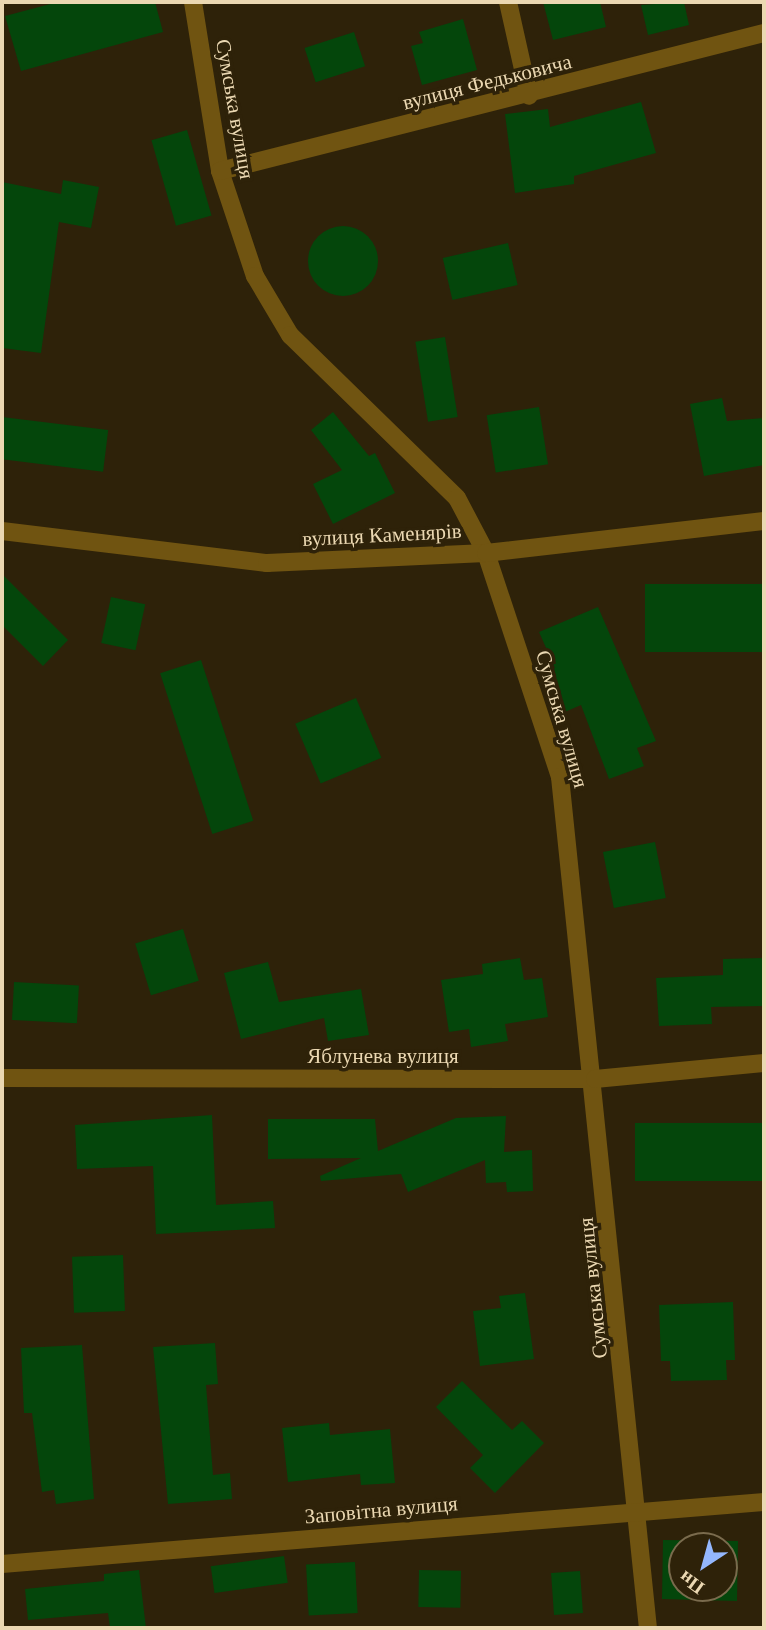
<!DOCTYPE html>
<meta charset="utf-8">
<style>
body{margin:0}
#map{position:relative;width:766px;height:1630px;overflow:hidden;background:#2e2209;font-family:Georgia,serif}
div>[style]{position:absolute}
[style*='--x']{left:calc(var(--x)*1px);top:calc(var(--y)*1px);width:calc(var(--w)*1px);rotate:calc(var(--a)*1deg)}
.building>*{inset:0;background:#04460b;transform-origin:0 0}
.round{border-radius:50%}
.minor>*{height:18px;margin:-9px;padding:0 9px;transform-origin:9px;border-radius:9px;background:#705411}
span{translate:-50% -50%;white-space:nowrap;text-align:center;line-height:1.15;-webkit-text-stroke:7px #2e2209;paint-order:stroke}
.street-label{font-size:21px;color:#ebd8b2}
.frame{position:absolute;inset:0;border:4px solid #ebd8b2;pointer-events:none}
.north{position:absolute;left:668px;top:1532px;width:70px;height:70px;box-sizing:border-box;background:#2e2209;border:2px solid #7a6b4d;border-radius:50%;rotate:216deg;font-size:19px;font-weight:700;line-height:28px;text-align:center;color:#ebd8b2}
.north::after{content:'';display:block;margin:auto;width:24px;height:32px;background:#94b7fd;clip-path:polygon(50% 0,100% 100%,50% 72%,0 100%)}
</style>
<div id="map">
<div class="building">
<div style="clip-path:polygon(58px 2px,155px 2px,163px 32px,21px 71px,5px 16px)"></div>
<div style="clip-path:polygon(543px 2px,600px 2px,606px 27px,553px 40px)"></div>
<div style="clip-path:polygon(684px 2px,689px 25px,648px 35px,641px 5px)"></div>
<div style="clip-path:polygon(463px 19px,477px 70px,422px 85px,411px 46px,423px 43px,419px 32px)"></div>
<div style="left:354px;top:32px;width:36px;height:52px;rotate:72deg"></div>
<div style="clip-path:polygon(641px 102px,656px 153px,574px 176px,574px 184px,515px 193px,505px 114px,548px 109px,550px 127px)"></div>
<div style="left:187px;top:130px;width:89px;height:37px;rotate:74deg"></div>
<div style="clip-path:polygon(63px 180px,99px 187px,91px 228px,59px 222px,41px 353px,2px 348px,2px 182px,61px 194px)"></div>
<div class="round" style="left:308px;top:226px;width:70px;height:70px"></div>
<div style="left:508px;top:243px;width:43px;height:67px;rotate:77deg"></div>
<div style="left:445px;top:337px;width:81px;height:30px;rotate:81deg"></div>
<div style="clip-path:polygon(722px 398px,727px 421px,764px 418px,764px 465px,704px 476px,690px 404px)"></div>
<div style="left:539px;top:407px;width:58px;height:53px;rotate:81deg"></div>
<div style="clip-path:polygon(333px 412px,369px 456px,375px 453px,395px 493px,333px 524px,313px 484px,342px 470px,311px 430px)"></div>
<div style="left:2px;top:417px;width:107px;height:42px;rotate:7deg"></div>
<div style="clip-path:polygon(2px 574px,68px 640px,43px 666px,2px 625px)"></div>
<div style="left:764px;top:584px;width:68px;height:119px;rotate:90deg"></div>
<div style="left:111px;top:597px;width:35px;height:47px;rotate:12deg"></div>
<div style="clip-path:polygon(598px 607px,656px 741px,637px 748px,644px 766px,609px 779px,581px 705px,560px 714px,543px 673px,555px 668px,539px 632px)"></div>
<div style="left:201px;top:660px;width:169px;height:43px;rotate:72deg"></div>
<div style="left:356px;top:698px;width:65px;height:66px;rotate:67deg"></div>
<div style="left:655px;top:842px;width:57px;height:53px;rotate:79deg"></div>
<div style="left:183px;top:929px;width:54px;height:50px;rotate:73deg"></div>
<div style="clip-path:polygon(520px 958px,524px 980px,542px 978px,548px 1017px,505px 1024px,508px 1041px,471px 1047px,469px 1029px,449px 1032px,441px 980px,483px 974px,482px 964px)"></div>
<div style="clip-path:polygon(764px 958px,764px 1006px,711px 1007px,712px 1024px,659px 1026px,656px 978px,723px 975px,723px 959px)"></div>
<div style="clip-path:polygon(268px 962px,279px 1002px,361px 989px,369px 1035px,328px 1041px,324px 1018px,241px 1039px,224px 973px)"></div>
<div style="left:14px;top:982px;width:65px;height:38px;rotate:3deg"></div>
<div style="clip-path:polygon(212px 1115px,216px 1205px,273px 1201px,275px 1228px,156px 1234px,153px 1166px,77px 1169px,75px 1125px)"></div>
<div style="clip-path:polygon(506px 1116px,504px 1152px,532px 1150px,533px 1191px,507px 1192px,506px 1182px,486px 1183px,485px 1160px,408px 1192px,401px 1174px,321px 1181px,320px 1176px,361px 1158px,268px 1159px,268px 1119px,375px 1119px,378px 1151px,456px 1118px)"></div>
<div style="left:764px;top:1123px;width:58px;height:129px;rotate:90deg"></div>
<div style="left:123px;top:1255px;width:56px;height:51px;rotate:88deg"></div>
<div style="clip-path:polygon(525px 1293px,534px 1359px,480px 1366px,473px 1311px,501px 1308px,499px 1296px)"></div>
<div style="clip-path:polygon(733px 1302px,735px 1360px,726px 1360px,727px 1380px,671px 1381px,670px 1361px,661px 1361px,659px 1305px)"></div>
<div style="clip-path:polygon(215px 1343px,218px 1384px,206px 1385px,213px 1475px,230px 1473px,232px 1499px,168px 1504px,153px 1347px)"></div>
<div style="clip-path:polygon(82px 1345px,94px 1499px,56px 1504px,54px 1490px,42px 1492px,32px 1413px,24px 1413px,21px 1348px)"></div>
<div style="clip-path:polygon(462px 1381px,512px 1430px,522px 1421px,544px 1443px,495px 1493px,470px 1468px,483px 1455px,436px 1407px)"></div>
<div style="clip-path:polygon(329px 1423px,330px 1435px,390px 1429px,395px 1483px,361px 1485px,360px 1474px,288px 1482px,282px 1428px)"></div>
<div style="clip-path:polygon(evenodd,663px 1540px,738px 1541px,737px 1601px,662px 1599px,663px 1540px,682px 1546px,724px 1546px,724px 1588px,682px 1588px,682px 1546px)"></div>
<div style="left:284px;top:1556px;width:27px;height:74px;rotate:82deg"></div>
<div style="left:355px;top:1562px;width:51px;height:49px;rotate:87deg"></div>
<div style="clip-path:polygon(139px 1570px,146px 1628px,110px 1628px,108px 1613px,28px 1620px,25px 1589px,104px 1581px,104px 1574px)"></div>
<div style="left:419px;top:1570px;width:42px;height:37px;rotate:1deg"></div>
<div style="left:580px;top:1571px;width:42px;height:29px;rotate:86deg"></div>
</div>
<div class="minor">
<div style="--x:193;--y:2;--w:171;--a:80.9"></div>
<div style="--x:220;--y:171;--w:111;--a:71.6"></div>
<div style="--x:255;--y:276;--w:69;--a:59.3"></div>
<div style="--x:290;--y:335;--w:233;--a:44.3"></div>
<div style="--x:457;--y:498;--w:62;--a:62.2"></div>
<div style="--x:486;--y:553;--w:236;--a:71.7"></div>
<div style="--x:560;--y:777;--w:856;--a:84.1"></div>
<div style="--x:508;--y:2;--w:96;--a:77.4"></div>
<div style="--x:220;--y:171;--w:561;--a:-14.23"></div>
<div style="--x:2;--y:531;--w:267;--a:6.9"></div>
<div style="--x:267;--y:563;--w:219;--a:-2.6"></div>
<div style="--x:486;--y:553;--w:280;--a:-6.6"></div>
<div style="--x:2;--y:1078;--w:593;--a:0.1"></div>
<div style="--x:595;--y:1079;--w:170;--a:-5.4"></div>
<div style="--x:2;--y:1564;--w:765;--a:-4.65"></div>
</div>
<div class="street-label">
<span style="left:487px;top:82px;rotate:-14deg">вулиця Федьковича</span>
<span style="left:235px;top:109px;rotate:80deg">Сумська вулиця</span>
<span style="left:382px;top:535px;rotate:-3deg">вулиця Каменярів</span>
<span style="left:562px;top:719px;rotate:74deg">Сумська вулиця</span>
<span style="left:383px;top:1056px">Яблунева вулиця</span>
<span style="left:593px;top:1288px;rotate:-96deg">Сумська вулиця</span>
<span style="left:381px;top:1510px;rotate:-5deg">Заповітна вулиця</span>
</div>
<div class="frame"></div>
<div class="north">Пн</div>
</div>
